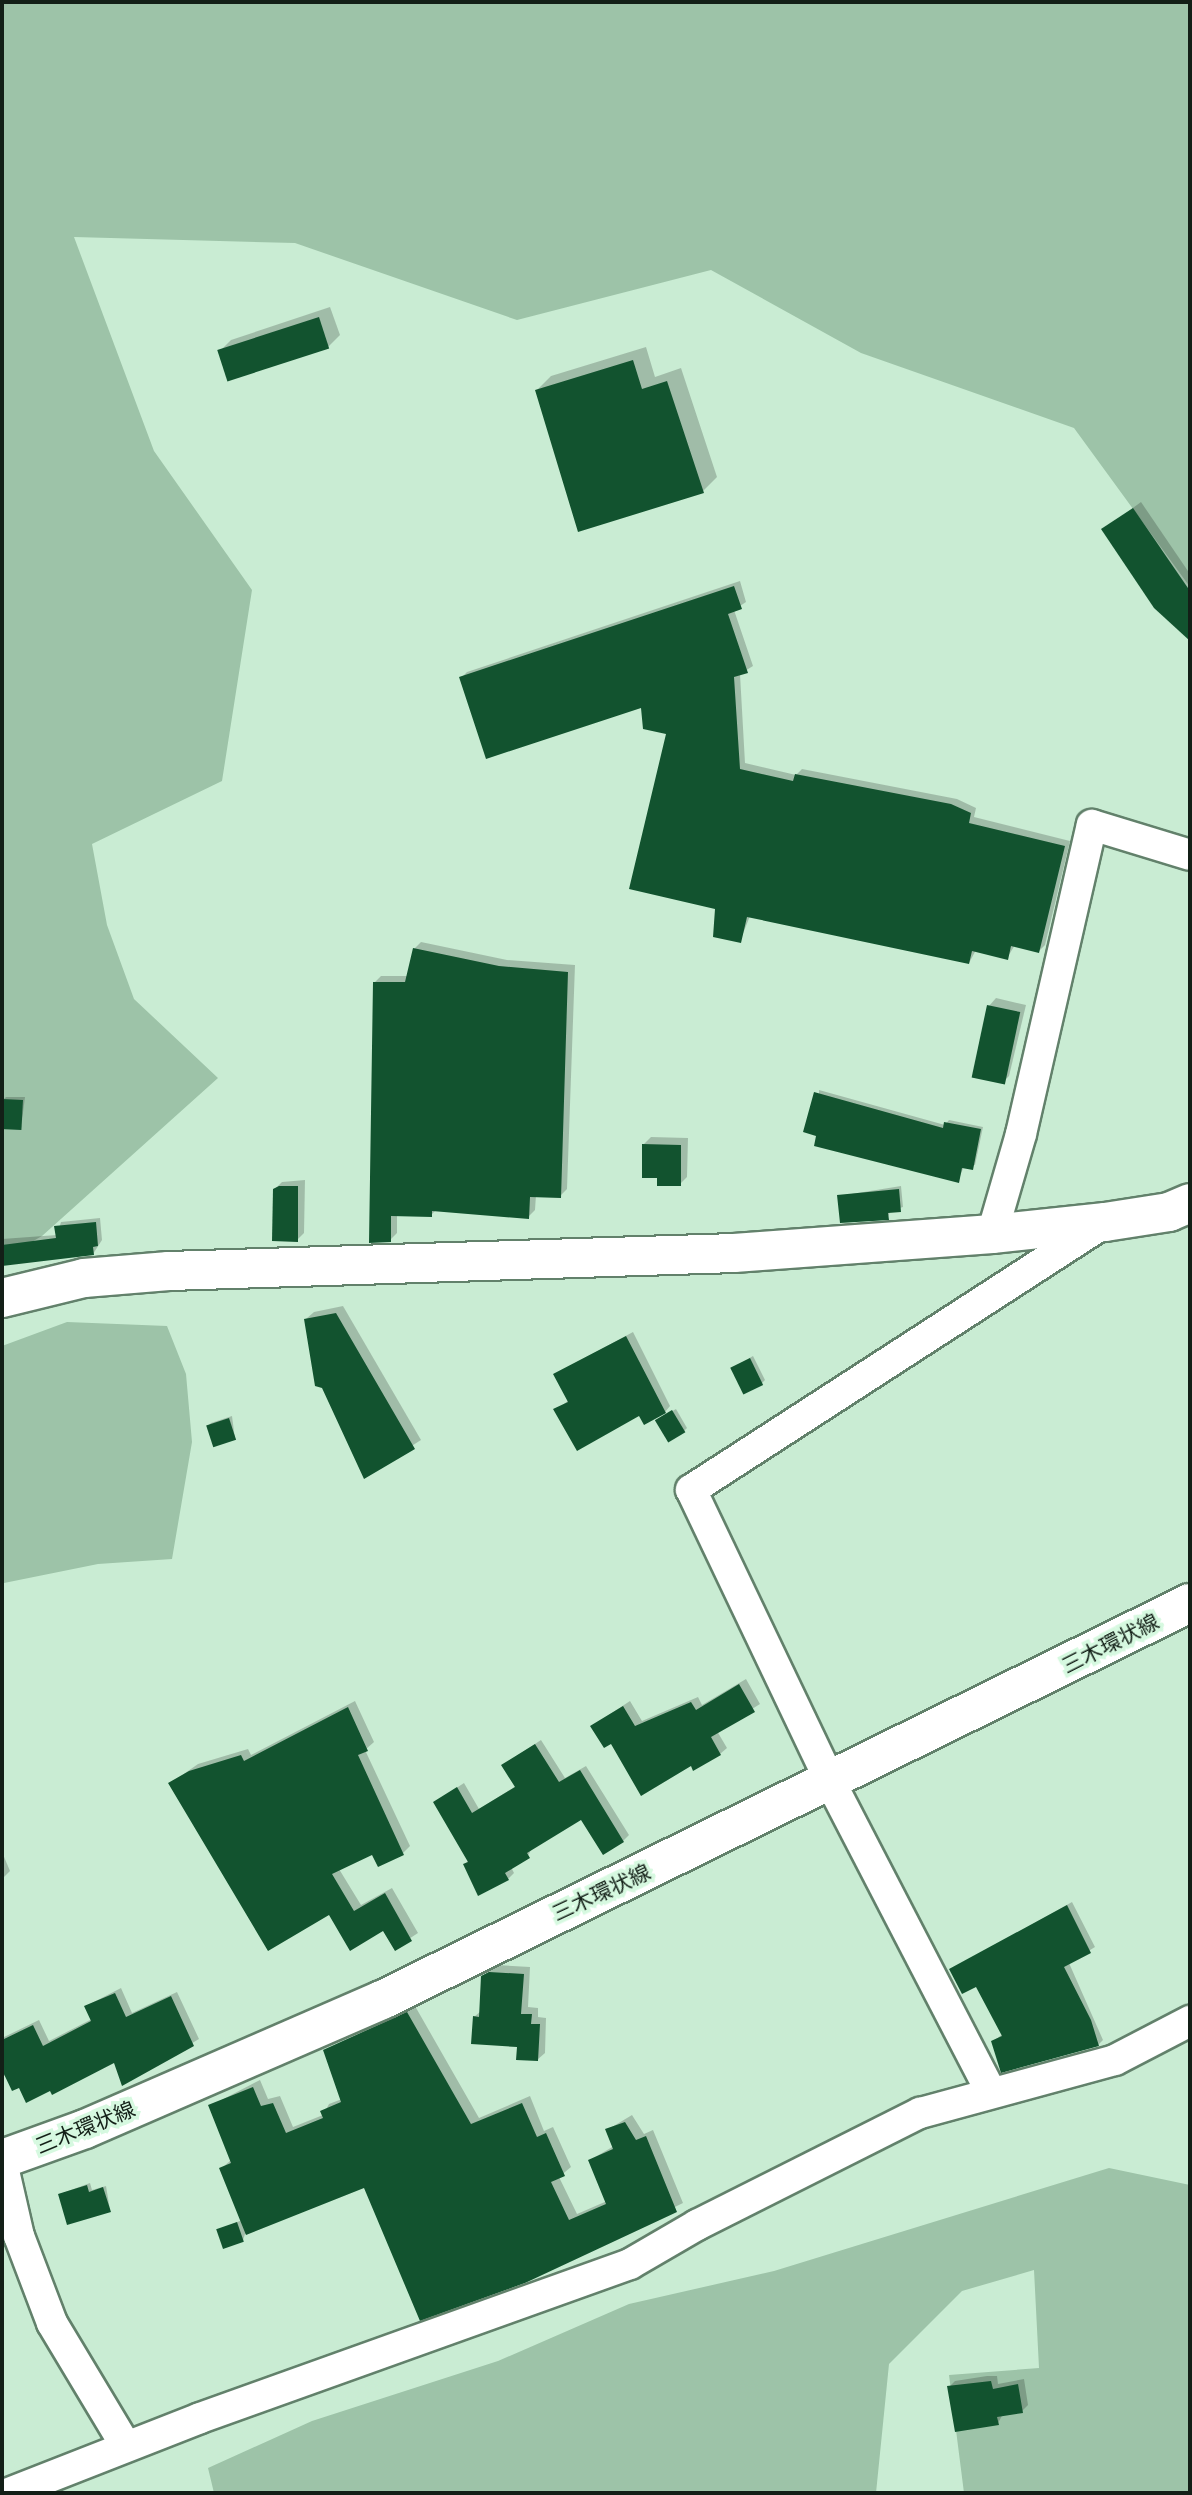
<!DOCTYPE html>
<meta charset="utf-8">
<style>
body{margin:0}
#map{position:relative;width:1192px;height:2495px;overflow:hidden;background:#c9ecd3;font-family:Ubuntu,"Noto Sans JP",sans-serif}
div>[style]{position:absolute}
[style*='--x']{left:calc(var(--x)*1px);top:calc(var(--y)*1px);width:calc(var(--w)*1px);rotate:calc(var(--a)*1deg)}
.green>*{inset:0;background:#9dc3a8}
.shadow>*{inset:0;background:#0003}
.building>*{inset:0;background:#12532f;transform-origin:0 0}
.roads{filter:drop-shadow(2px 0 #62816b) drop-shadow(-2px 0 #62816b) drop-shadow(0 2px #62816b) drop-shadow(0 -2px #62816b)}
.street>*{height:30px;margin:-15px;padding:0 15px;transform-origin:15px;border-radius:15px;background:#fff}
.secondary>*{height:38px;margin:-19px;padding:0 19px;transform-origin:19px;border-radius:19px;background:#fff}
span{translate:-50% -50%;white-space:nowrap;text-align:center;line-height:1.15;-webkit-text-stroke:7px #d6f9e0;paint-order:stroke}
.street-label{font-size:21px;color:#131f17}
.frame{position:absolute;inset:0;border:4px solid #131f17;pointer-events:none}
</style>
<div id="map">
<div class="green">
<div style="clip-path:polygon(2px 2px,1190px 2px,1190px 587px,1074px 428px,861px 353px,711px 270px,517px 320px,295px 243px,74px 237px,154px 451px,252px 590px,222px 781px,92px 844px,107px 925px,134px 999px,218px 1078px,42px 1236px,2px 1259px)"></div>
<div style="clip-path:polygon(67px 1322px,167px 1326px,186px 1374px,192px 1442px,172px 1559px,98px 1564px,4px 1583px,2px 1346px)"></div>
<div style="clip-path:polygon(1109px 2168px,1190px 2185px,1190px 2493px,964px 2493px,949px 2375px,1039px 2368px,1034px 2270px,962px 2291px,889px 2364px,876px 2493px,214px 2493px,208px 2468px,312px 2421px,498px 2361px,629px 2304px,774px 2271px)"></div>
</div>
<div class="shadow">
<div style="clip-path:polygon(330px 307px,340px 335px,329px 346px,230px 379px,220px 351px,231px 340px)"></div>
<div style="clip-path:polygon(646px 347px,655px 377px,681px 368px,717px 477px,703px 491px,537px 390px,551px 376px)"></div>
<div style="clip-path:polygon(1141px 502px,1190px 574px,1190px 639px,1156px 606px,1103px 530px)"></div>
<div style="clip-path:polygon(740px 581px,746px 602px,734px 610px,753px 666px,740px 674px,745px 763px,796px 775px,802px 769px,957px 799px,976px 808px,974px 817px,1070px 841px,1045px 945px,1039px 951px,1015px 945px,1007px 958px,976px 950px,969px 963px,750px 916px,740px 941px,716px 908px,668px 732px,643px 706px,461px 678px,467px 672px)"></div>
<div style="clip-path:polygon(421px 942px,507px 960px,575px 965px,567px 1189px,560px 1196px,536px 1195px,535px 1210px,528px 1217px,436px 1210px,431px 1215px,397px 1214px,397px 1233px,390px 1240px,374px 983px,381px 976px,409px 976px,414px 949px)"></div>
<div style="clip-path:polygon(996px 998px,1026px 1005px,1009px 1076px,1002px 1083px,989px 1006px)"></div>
<div style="clip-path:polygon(819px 1090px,945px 1125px,949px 1120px,983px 1127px,975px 1165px,964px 1166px,958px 1181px,819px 1135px)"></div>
<div style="clip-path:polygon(6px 1097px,25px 1097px,21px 1128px,3px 1100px)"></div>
<div style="clip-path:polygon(651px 1137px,688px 1138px,687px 1177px,680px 1184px,659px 1177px,644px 1144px)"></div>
<div style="clip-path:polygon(305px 1180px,304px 1233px,297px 1240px,275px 1189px,282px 1182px)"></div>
<div style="clip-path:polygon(901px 1186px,903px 1207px,890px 1211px,888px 1218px,839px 1196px)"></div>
<div style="clip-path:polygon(100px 1218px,102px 1240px,93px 1254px,2px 1265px,2px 1239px,57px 1235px,61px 1222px)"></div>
<div style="clip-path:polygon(343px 1306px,421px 1440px,364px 1476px,323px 1387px,306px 1319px,314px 1312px)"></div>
<div style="clip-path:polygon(633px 1332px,670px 1406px,665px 1412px,639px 1414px,556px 1410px,569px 1400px,555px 1374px)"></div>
<div style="clip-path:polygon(753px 1356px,765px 1380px,762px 1383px,732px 1368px)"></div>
<div style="clip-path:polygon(676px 1409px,687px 1428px,684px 1431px,660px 1418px)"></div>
<div style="clip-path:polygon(232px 1416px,235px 1439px,208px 1426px,211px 1423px)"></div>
<div style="clip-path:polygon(746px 1679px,760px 1704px,717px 1731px,727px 1748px,720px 1754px,691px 1764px,611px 1741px,592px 1726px,630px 1701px,642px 1721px,698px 1697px,702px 1705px)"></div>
<div style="clip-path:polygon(355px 1701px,374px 1742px,365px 1750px,410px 1846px,403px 1853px,373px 1853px,339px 1869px,361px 1905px,392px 1888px,418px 1933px,395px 1948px,384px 1929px,330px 1913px,171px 1783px,198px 1764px,248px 1749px,251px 1755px)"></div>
<div style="clip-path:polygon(541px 1740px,565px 1778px,586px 1766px,629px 1835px,623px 1841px,582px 1817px,532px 1848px,528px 1856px,511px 1867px,514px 1873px,508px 1879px,465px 1864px,469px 1860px,435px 1802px,464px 1783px,479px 1809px,516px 1786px,503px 1765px)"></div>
<div style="clip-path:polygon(2px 1852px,10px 1871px,2px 1879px)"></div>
<div style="clip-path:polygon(1072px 1902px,1095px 1947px,1069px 1963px,1103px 2040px,1098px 2045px,993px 2041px,1003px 2034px,977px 1984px,951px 1970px)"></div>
<div style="clip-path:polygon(497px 1965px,530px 1967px,528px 2007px,538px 2008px,538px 2017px,546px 2018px,545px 2053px,537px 2060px,474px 2017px,481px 2011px,483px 1976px)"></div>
<div style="clip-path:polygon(121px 1988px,132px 2013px,177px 1992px,199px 2039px,123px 2084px,115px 2061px,51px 2089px,20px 2086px,2px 2074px,2px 2038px,39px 2020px,49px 2041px,92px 2019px,86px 2006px)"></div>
<div style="clip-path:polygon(415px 2006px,479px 2118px,530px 2096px,544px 2131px,553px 2127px,571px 2167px,559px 2177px,577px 2214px,607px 2201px,590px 2160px,614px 2146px,607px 2130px,632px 2115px,644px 2134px,653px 2130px,683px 2203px,524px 2281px,365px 2186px,245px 2234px,243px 2240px,218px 2230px,242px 2220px,222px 2168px,231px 2160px,210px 2106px,260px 2080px,268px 2099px,280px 2096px,293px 2127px,323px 2115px,329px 2104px,342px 2099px,325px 2050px)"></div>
<div style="clip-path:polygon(90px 2183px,92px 2190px,106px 2186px,110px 2210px,60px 2194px)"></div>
<div style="clip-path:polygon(987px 2376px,997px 2376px,998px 2384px,1024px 2379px,1028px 2405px,1022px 2411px,1003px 2414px,998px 2423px,949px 2387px,955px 2381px)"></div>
</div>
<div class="building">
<div style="left:319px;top:317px;width:33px;height:107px;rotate:72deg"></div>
<div style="clip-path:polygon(633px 360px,642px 389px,667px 381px,704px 493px,578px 532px,535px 390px)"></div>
<div style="clip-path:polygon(1133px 508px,1190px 591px,1190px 641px,1154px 608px,1101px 529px)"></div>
<div style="clip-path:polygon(734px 586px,742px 609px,728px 614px,748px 673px,734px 677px,740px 769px,793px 781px,795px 774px,951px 804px,971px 813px,969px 823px,1065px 846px,1039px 953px,1011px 946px,1008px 960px,972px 951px,969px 964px,747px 917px,741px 943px,713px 937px,715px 909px,629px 889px,666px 734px,643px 729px,641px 708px,486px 759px,459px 677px)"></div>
<div style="clip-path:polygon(413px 948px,499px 966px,568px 972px,561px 1198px,530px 1197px,529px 1219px,432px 1211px,432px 1217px,391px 1216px,391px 1242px,369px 1243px,373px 982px,405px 982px)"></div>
<div style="left:987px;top:1005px;width:34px;height:74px;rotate:12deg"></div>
<div style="clip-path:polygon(814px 1092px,943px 1128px,944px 1122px,981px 1129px,973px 1170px,962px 1168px,959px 1183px,814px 1146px,816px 1136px,803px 1132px)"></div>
<div style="left:2px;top:1099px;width:21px;height:30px;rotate:3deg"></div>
<div style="clip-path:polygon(642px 1144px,681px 1145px,681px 1186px,657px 1186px,657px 1178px,642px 1178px)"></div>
<div style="clip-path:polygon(279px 1186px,298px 1186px,298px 1242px,272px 1241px,273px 1189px)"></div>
<div style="clip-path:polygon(899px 1189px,901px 1212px,888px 1213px,889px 1220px,840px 1223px,837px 1195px)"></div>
<div style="clip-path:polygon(96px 1222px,98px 1246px,93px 1247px,94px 1255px,2px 1266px,2px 1245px,56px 1238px,54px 1226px)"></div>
<div style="clip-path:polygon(336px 1313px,415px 1449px,364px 1479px,322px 1388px,315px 1386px,304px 1319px)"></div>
<div style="clip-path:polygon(626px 1336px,666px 1413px,644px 1425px,639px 1416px,577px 1451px,553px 1409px,568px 1402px,553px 1374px)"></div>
<div style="left:750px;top:1358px;width:30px;height:22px;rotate:64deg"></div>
<div style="left:672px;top:1410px;width:26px;height:20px;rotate:59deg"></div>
<div style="left:229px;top:1418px;width:23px;height:24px;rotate:72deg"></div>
<div style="clip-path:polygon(739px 1684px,755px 1712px,711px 1737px,721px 1755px,693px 1771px,691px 1766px,641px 1796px,611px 1744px,604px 1748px,590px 1726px,623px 1706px,635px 1726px,691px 1702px,696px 1710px)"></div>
<div style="clip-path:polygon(348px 1707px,368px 1751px,358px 1755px,404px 1855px,378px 1867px,372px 1855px,332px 1874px,354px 1911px,385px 1893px,412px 1941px,395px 1951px,383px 1931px,350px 1951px,329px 1915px,268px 1951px,168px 1783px,189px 1771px,241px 1755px,244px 1761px)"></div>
<div style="clip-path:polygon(535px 1744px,559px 1782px,580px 1770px,624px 1842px,603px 1855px,581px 1820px,527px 1853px,530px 1858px,505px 1873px,509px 1880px,478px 1896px,463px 1864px,468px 1862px,433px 1802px,457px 1787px,472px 1813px,515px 1787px,501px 1765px)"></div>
<div style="clip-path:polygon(1067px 1905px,1091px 1953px,1064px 1967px,1091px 2020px,1099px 2046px,1001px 2073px,991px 2041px,1002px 2036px,976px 1987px,962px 1994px,949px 1969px)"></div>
<div style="clip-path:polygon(489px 1972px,524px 1974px,521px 2014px,532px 2014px,531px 2024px,540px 2024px,538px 2061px,516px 2060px,517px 2047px,471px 2044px,473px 2016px,479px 2017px,481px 1976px)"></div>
<div style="clip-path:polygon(115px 1993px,126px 2017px,171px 1996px,194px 2046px,122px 2086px,114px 2063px,52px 2095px,50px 2091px,26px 2103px,19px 2088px,12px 2091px,2px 2070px,2px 2040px,33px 2025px,43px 2046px,91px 2021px,84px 2006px)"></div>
<div style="clip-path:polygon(407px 2012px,471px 2124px,522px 2103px,537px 2137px,546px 2133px,565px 2176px,551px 2182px,569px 2220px,606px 2204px,588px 2160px,613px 2149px,605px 2129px,625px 2122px,636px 2140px,646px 2136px,677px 2212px,525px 2283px,420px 2321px,364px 2188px,246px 2235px,219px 2168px,231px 2163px,208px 2105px,253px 2087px,261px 2106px,273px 2103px,286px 2133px,323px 2118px,320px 2111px,341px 2102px,323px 2050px)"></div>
<div style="clip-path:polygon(87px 2185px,89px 2192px,103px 2187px,111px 2212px,67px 2225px,58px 2194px)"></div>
<div style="left:237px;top:2222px;width:21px;height:22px;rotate:71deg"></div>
<div style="clip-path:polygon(991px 2381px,993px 2389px,1018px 2384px,1023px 2413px,997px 2417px,999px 2425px,955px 2432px,947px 2386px)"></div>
</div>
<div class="roads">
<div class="street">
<div style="--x:992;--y:1234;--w:104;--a:-73.8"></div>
<div style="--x:1021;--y:1134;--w:317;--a:-77.1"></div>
<div style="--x:1092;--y:825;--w:102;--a:17"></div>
<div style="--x:991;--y:2092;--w:348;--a:-117.4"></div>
<div style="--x:831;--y:1783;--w:325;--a:-115.5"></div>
<div style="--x:691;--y:1490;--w:492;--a:-32.9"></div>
<div style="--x:2;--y:2162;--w:76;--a:77.1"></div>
<div style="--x:19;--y:2236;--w:93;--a:69.2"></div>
<div style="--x:52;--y:2323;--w:144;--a:59"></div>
<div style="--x:9;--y:2493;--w:205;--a:-21.4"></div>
<div style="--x:200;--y:2418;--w:457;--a:-19.7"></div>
<div style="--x:630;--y:2264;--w:78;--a:-30.2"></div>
<div style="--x:697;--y:2225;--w:250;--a:-26.7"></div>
<div style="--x:920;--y:2113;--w:202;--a:-15.2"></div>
<div style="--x:1115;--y:2060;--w:85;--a:-27.5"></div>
</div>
<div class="secondary">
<div style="--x:2;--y:1298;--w:84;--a:-13.7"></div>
<div style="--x:84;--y:1278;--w:85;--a:-4.7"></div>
<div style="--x:169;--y:1271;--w:565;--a:-1.82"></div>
<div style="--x:734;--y:1253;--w:259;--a:-4.2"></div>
<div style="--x:992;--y:1234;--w:114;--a:-6.1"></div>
<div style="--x:1105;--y:1222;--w:65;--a:-8.9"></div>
<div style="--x:1169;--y:1212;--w:23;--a:-23"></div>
<div style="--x:2;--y:2159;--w:88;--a:-19.9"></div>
<div style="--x:85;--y:2129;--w:324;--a:-23.5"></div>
<div style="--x:382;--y:2000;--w:900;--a:-26.17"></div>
</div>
</div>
<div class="street-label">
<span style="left:1110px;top:1643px;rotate:-27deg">三木環状線</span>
<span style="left:601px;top:1892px;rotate:-25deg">三木環状線</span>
<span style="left:85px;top:2127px;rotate:-22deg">三木環状線</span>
</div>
<div class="frame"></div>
</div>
